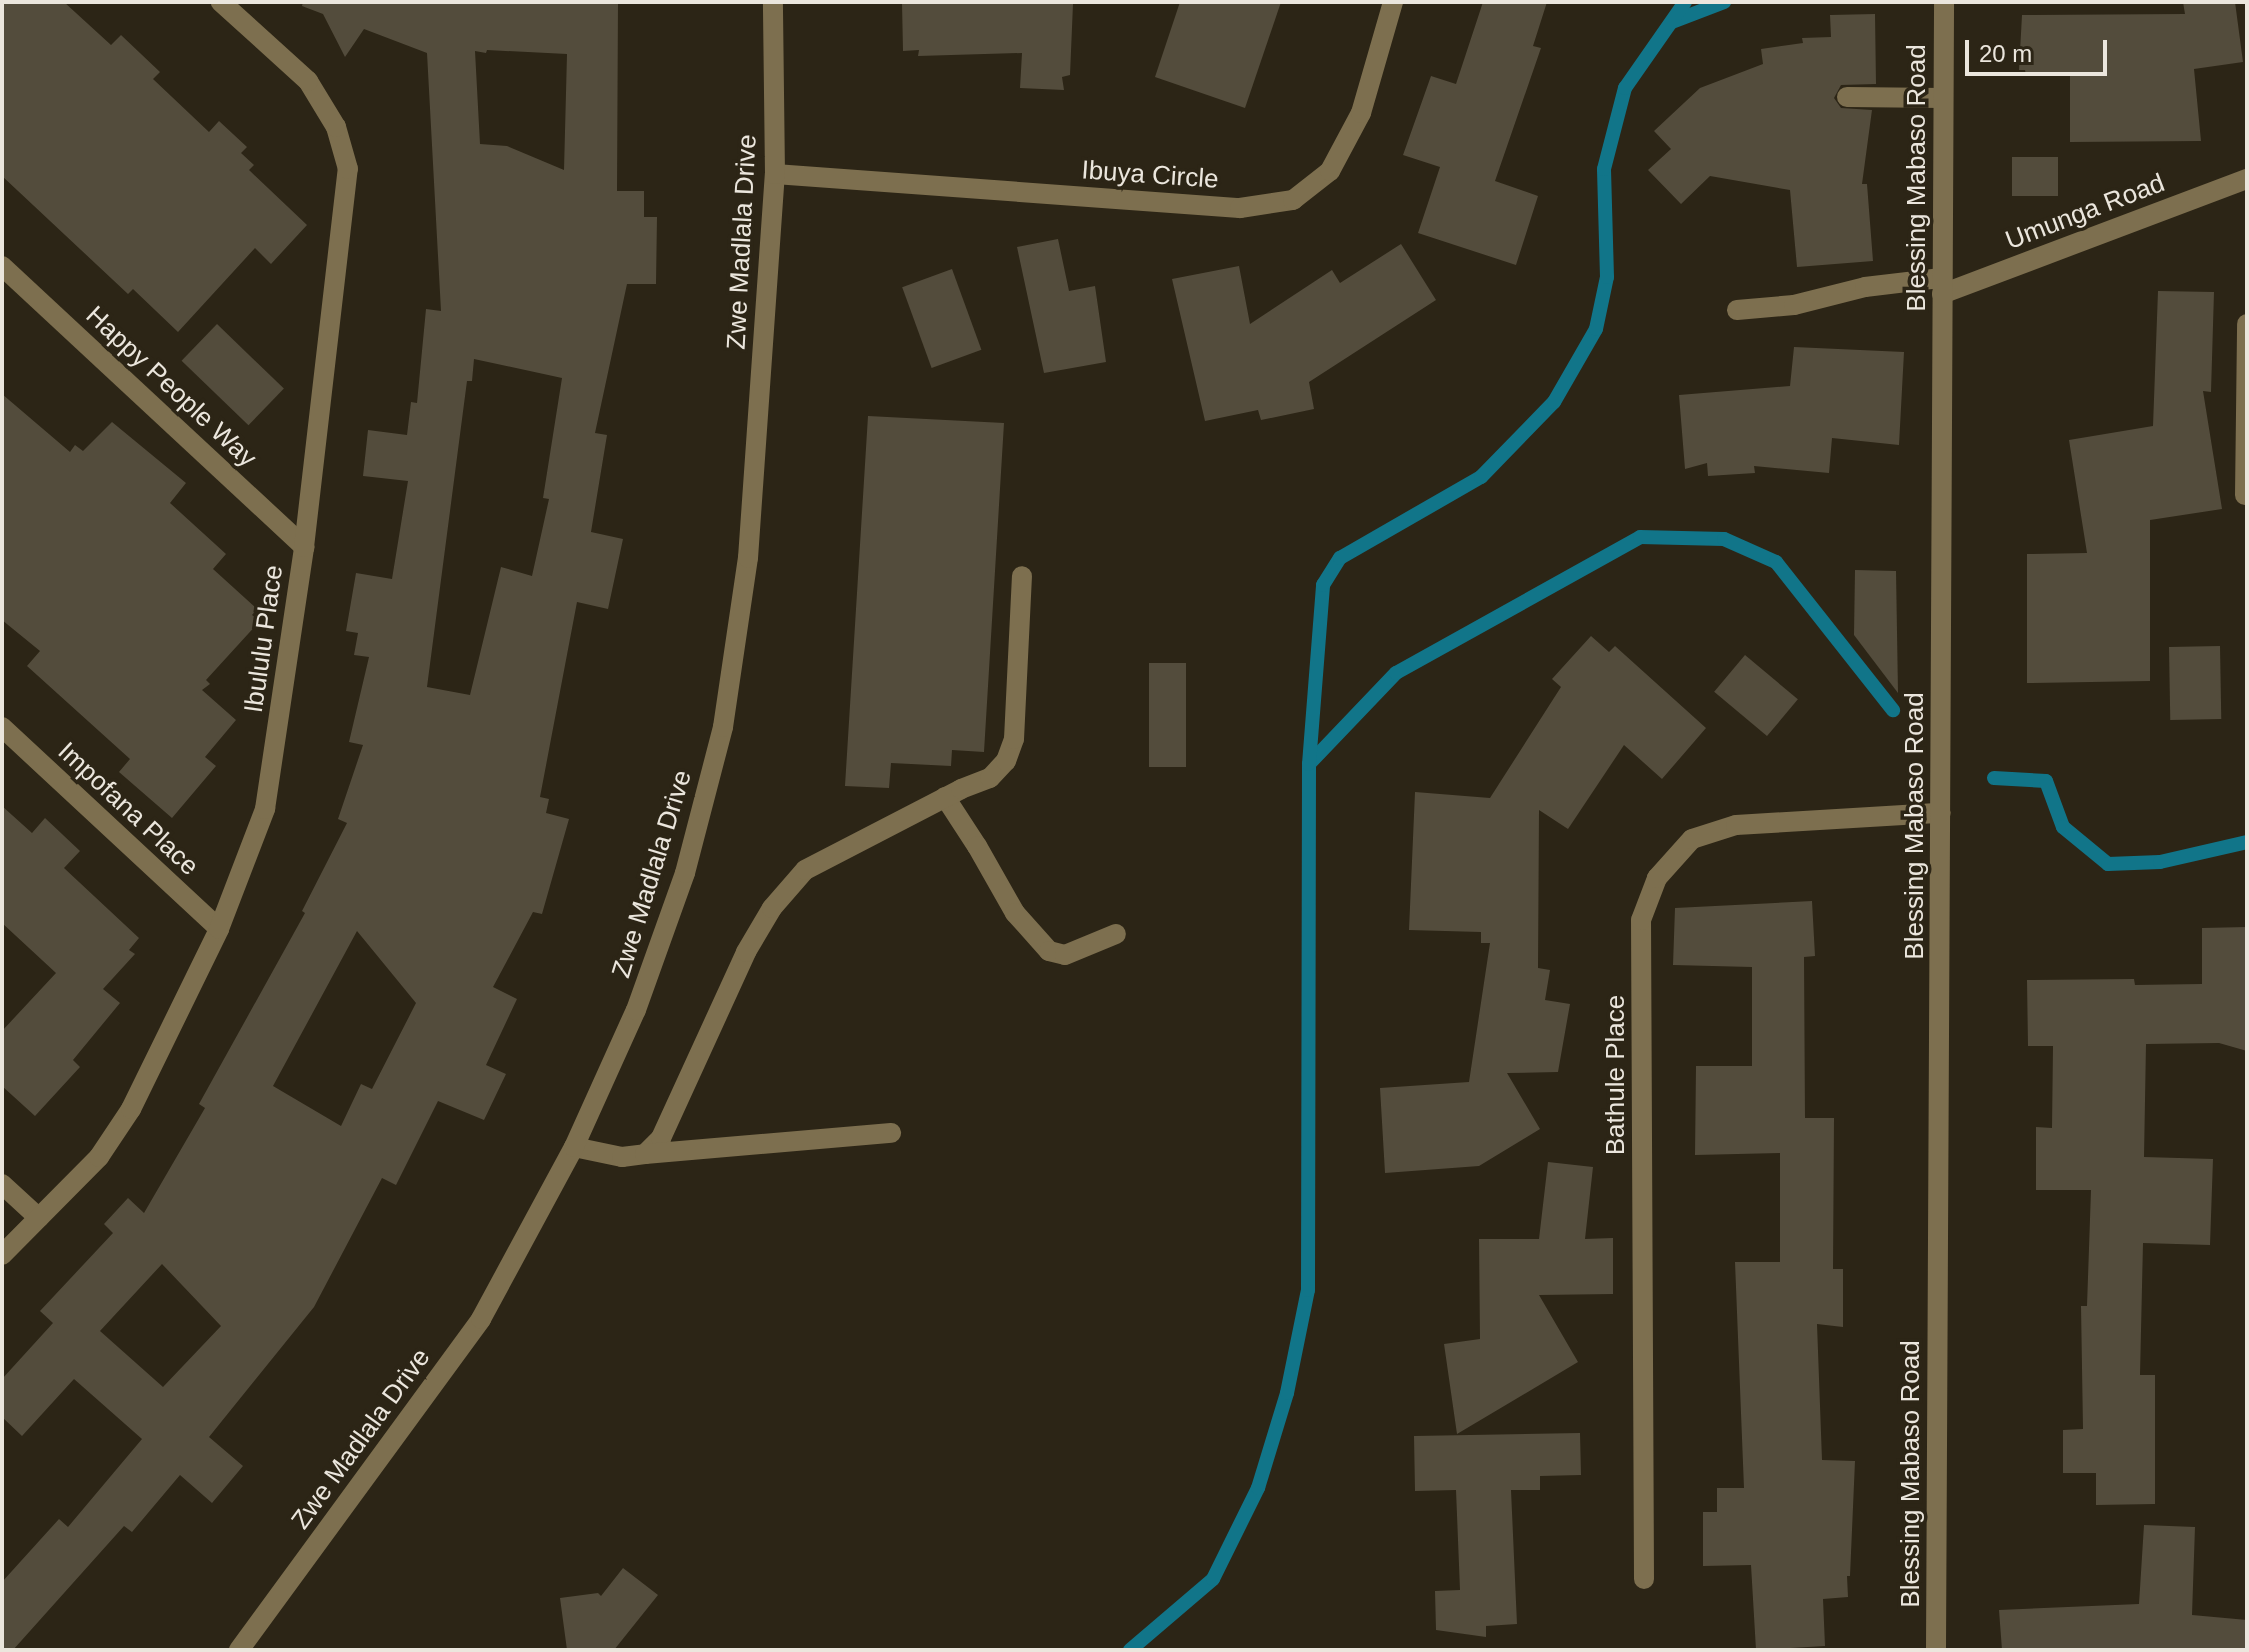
<!DOCTYPE html>
<style>
body{margin:0}
#map{position:relative;width:2249px;height:1652px;overflow:hidden;background:#2c2516;font-family:Helvetica,sans-serif}
div>[style]{position:absolute}
[style*='--x']{left:calc(var(--x)*1px);top:calc(var(--y)*1px);width:calc(var(--w)*1px);rotate:calc(var(--a)*1deg)}
.stream>*{height:14px;margin:-7px;padding:0 7px;transform-origin:7px;border-radius:7px;background:#117589}
.building>*{inset:0;background:#534c3c;transform-origin:0 0}
.minor>*{height:20px;margin:-10px;padding:0 10px;transform-origin:10px;border-radius:10px;background:#7d6f4f}
span{translate:-50% -50%;white-space:nowrap;text-align:center;line-height:1.15;-webkit-text-stroke:7px #2c2516;paint-order:stroke}
.street-label{font-size:26px;color:#ebe6dd}
.frame{position:absolute;inset:0;border:4px solid #ebe6dd;pointer-events:none}
.scale{position:absolute;left:1965px;top:40px;width:142px;height:36px;box-sizing:border-box;border:4px solid #ebe6dd;border-top:0;padding-left:10px;font-size:24px;line-height:28px;white-space:nowrap;color:#ebe6dd;-webkit-text-stroke:6px #2c2516;paint-order:stroke}
</style>
<div id="map">
<div class="stream">
<div style="--x:1672;--y:22;--w:56;--a:-21"></div>
<div style="--x:1309;--y:764;--w:126;--a:-46.3"></div>
<div style="--x:1396;--y:673;--w:279;--a:-29.1"></div>
<div style="--x:1640;--y:537;--w:84;--a:1.4"></div>
<div style="--x:1724;--y:539;--w:57;--a:23.9"></div>
<div style="--x:1776;--y:562;--w:189;--a:51.7"></div>
<div style="--x:1994;--y:778;--w:52;--a:3.3"></div>
<div style="--x:2046;--y:781;--w:49;--a:69.7"></div>
<div style="--x:2063;--y:827;--w:58;--a:39.4"></div>
<div style="--x:2108;--y:864;--w:52;--a:-2.2"></div>
<div style="--x:2160;--y:862;--w:89;--a:-12.9"></div>
<div style="--x:1130;--y:1650;--w:109;--a:-40.5"></div>
<div style="--x:1213;--y:1579;--w:102;--a:-63.7"></div>
<div style="--x:1258;--y:1488;--w:99;--a:-73"></div>
<div style="--x:1287;--y:1393;--w:105;--a:-78.5"></div>
<div style="--x:1308;--y:1290;--w:526;--a:-89.89"></div>
<div style="--x:1309;--y:764;--w:180;--a:-85.5"></div>
<div style="--x:1323;--y:585;--w:32;--a:-58"></div>
<div style="--x:1340;--y:558;--w:163;--a:-29.9"></div>
<div style="--x:1481;--y:477;--w:105;--a:-45.8"></div>
<div style="--x:1554;--y:402;--w:84;--a:-60.1"></div>
<div style="--x:1596;--y:329;--w:53;--a:-78.1"></div>
<div style="--x:1607;--y:277;--w:108;--a:-91.6"></div>
<div style="--x:1604;--y:169;--w:84;--a:-75.5"></div>
<div style="--x:1625;--y:88;--w:105;--a:-55.1"></div>
</div>
<div class="building">
<div style="clip-path:polygon(2px 2px,64px 2px,111px 45px,121px 35px,160px 72px,153px 79px,209px 132px,219px 121px,247px 147px,241px 153px,254px 165px,249px 170px,307px 225px,271px 264px,255px 248px,178px 332px,133px 289px,128px 294px,2px 176px)"></div>
<div style="clip-path:polygon(evenodd,303px 2px,618px 2px,617px 191px,644px 191px,644px 217px,657px 217px,656px 284px,627px 284px,595px 433px,607px 435px,591px 532px,623px 539px,608px 609px,577px 602px,540px 797px,549px 799px,546px 813px,569px 819px,542px 914px,533px 912px,493px 987px,517px 999px,486px 1065px,506px 1074px,484px 1120px,438px 1101px,396px 1185px,382px 1178px,314px 1307px,209px 1437px,243px 1466px,212px 1503px,180px 1475px,132px 1532px,124px 1526px,13px 1650px,2px 1650px,2px 1582px,59px 1519px,68px 1527px,142px 1439px,74px 1379px,22px 1436px,2px 1417px,2px 1379px,53px 1323px,40px 1311px,113px 1233px,104px 1224px,128px 1198px,144px 1213px,205px 1108px,199px 1104px,305px 913px,302px 911px,347px 823px,338px 819px,363px 745px,349px 742px,369px 657px,354px 655px,358px 633px,346px 631px,356px 573px,392px 579px,408px 481px,363px 476px,368px 430px,407px 435px,411px 402px,417px 403px,426px 309px,441px 311px,427px 53px,364px 29px,345px 57px,323px 14px,302px 6px,303px 2px,487px 50px,567px 54px,564px 170px,507px 146px,480px 144px,475px 51px,486px 53px,487px 50px,303px 2px,474px 359px,562px 378px,543px 498px,549px 499px,532px 576px,501px 567px,470px 695px,427px 687px,467px 381px,472px 381px,474px 359px,303px 2px,357px 931px,416px 1003px,372px 1089px,361px 1084px,341px 1126px,273px 1086px,357px 931px,303px 2px,162px 1264px,221px 1326px,163px 1387px,100px 1331px,162px 1264px)"></div>
<div style="clip-path:polygon(1002px 2px,1073px 4px,1070px 75px,1062px 77px,1064px 90px,1020px 88px,1022px 53px,918px 56px,919px 50px,903px 51px,902px 3px)"></div>
<div style="clip-path:polygon(1180px 2px,1281px 2px,1245px 108px,1155px 77px)"></div>
<div style="clip-path:polygon(1483px 2px,1547px 2px,1533px 46px,1541px 48px,1495px 181px,1538px 196px,1516px 265px,1418px 233px,1440px 167px,1403px 155px,1431px 76px,1456px 84px)"></div>
<div style="clip-path:polygon(2183px 2px,2235px 2px,2243px 62px,2194px 69px,2201px 141px,2070px 142px,2070px 72px,2026px 75px,2025px 70px,2019px 70px,2022px 15px,2185px 14px)"></div>
<div style="clip-path:polygon(1875px 14px,1876px 84px,1841px 85px,1834px 98px,1841px 108px,1872px 110px,1862px 184px,1867px 184px,1873px 261px,1797px 267px,1790px 190px,1710px 176px,1681px 204px,1648px 170px,1671px 149px,1654px 131px,1700px 88px,1763px 64px,1761px 49px,1803px 43px,1802px 38px,1831px 37px,1830px 15px)"></div>
<div style="left:2012px;top:157px;width:46px;height:39px"></div>
<div style="clip-path:polygon(1058px 239px,1069px 291px,1095px 286px,1106px 362px,1044px 373px,1017px 247px)"></div>
<div style="clip-path:polygon(1401px 244px,1436px 300px,1309px 382px,1314px 409px,1261px 420px,1258px 410px,1205px 421px,1172px 279px,1239px 266px,1250px 324px,1332px 270px,1340px 283px)"></div>
<div style="left:952px;top:269px;width:86px;height:53px;rotate:70deg"></div>
<div style="clip-path:polygon(2158px 291px,2214px 292px,2211px 392px,2203px 391px,2222px 509px,2150px 520px,2150px 681px,2027px 683px,2027px 554px,2087px 553px,2069px 440px,2153px 426px)"></div>
<div style="left:217px;top:324px;width:93px;height:51px;rotate:44deg"></div>
<div style="clip-path:polygon(1794px 347px,1904px 352px,1899px 445px,1832px 438px,1829px 473px,1754px 466px,1755px 473px,1708px 476px,1707px 463px,1685px 469px,1679px 395px,1790px 386px)"></div>
<div style="clip-path:polygon(2px 394px,70px 452px,75px 445px,83px 451px,112px 422px,186px 483px,170px 503px,226px 554px,213px 569px,257px 609px,252px 615px,260px 621px,206px 680px,210px 684px,202px 690px,236px 720px,205px 757px,216px 766px,172px 818px,119px 772px,130px 759px,27px 666px,40px 651px,2px 620px)"></div>
<div style="clip-path:polygon(868px 416px,1004px 423px,984px 752px,952px 750px,951px 766px,891px 763px,889px 788px,845px 786px)"></div>
<div style="clip-path:polygon(1855px 570px,1896px 571px,1898px 693px,1854px 635px)"></div>
<div style="clip-path:polygon(1591px 636px,1609px 652px,1615px 646px,1706px 728px,1662px 779px,1624px 745px,1568px 829px,1539px 810px,1538px 968px,1550px 970px,1545px 1000px,1570px 1004px,1558px 1072px,1507px 1073px,1540px 1129px,1479px 1166px,1385px 1173px,1380px 1088px,1469px 1082px,1490px 943px,1481px 943px,1481px 932px,1409px 930px,1415px 792px,1490px 798px,1561px 687px,1552px 679px)"></div>
<div style="left:2220px;top:646px;width:73px;height:51px;rotate:89deg"></div>
<div style="left:1745px;top:655px;width:69px;height:48px;rotate:40deg"></div>
<div style="left:1149px;top:663px;width:37px;height:104px"></div>
<div style="clip-path:polygon(2px 806px,32px 833px,45px 818px,80px 851px,64px 868px,139px 938px,129px 950px,135px 954px,103px 989px,120px 1003px,73px 1060px,80px 1067px,35px 1116px,2px 1086px,2px 1031px,56px 973px,2px 923px)"></div>
<div style="clip-path:polygon(1812px 901px,1815px 956px,1804px 957px,1805px 1118px,1834px 1118px,1833px 1269px,1843px 1269px,1843px 1327px,1817px 1324px,1822px 1460px,1855px 1461px,1850px 1576px,1847px 1576px,1848px 1597px,1823px 1599px,1825px 1646px,1756px 1650px,1751px 1565px,1703px 1566px,1703px 1512px,1717px 1512px,1717px 1488px,1744px 1488px,1735px 1262px,1780px 1262px,1780px 1153px,1695px 1155px,1696px 1066px,1752px 1066px,1752px 967px,1673px 965px,1675px 908px)"></div>
<div style="clip-path:polygon(2247px 927px,2247px 1051px,2219px 1043px,2146px 1044px,2144px 1157px,2213px 1159px,2210px 1245px,2143px 1243px,2140px 1375px,2155px 1375px,2155px 1504px,2096px 1505px,2096px 1473px,2063px 1473px,2063px 1430px,2083px 1429px,2081px 1306px,2087px 1306px,2091px 1190px,2036px 1190px,2036px 1127px,2052px 1128px,2053px 1046px,2028px 1046px,2027px 980px,2134px 979px,2135px 985px,2202px 984px,2202px 928px)"></div>
<div style="clip-path:polygon(1548px 1162px,1593px 1167px,1585px 1239px,1613px 1238px,1613px 1294px,1539px 1295px,1578px 1362px,1457px 1434px,1444px 1344px,1480px 1339px,1479px 1239px,1539px 1239px)"></div>
<div style="clip-path:polygon(1580px 1433px,1581px 1475px,1540px 1476px,1540px 1490px,1511px 1490px,1517px 1624px,1486px 1626px,1486px 1637px,1436px 1630px,1435px 1591px,1460px 1590px,1456px 1490px,1415px 1491px,1414px 1436px)"></div>
<div style="clip-path:polygon(2144px 1525px,2195px 1527px,2192px 1615px,2247px 1620px,2247px 1650px,2002px 1650px,1999px 1610px,2139px 1604px)"></div>
<div style="clip-path:polygon(623px 1568px,658px 1595px,614px 1650px,567px 1650px,560px 1598px,598px 1593px,601px 1596px)"></div>
</div>
<div class="minor">
<div style="--x:1847;--y:97;--w:96;--a:0.6"></div>
<div style="--x:775;--y:174;--w:466;--a:4.2"></div>
<div style="--x:1240;--y:208;--w:54;--a:-8.6"></div>
<div style="--x:1293;--y:200;--w:47;--a:-38.1"></div>
<div style="--x:1330;--y:171;--w:66;--a:-61.9"></div>
<div style="--x:1361;--y:113;--w:116;--a:-73.9"></div>
<div style="--x:2;--y:266;--w:413;--a:42.9"></div>
<div style="--x:1942;--y:294;--w:326;--a:-20.7"></div>
<div style="--x:1737;--y:310;--w:57;--a:-5"></div>
<div style="--x:1794;--y:305;--w:73;--a:-14.2"></div>
<div style="--x:1865;--y:287;--w:77;--a:-6.8"></div>
<div style="--x:2245;--y:495;--w:171;--a:-89.3"></div>
<div style="--x:2;--y:727;--w:296;--a:42.9"></div>
<div style="--x:945;--y:797;--w:59;--a:56.9"></div>
<div style="--x:977;--y:846;--w:77;--a:60.4"></div>
<div style="--x:1015;--y:913;--w:51;--a:48.2"></div>
<div style="--x:1049;--y:951;--w:16;--a:14"></div>
<div style="--x:1065;--y:955;--w:55;--a:-22.4"></div>
<div style="--x:574;--y:1147;--w:49;--a:11.8"></div>
<div style="--x:622;--y:1157;--w:23;--a:-7"></div>
<div style="--x:645;--y:1154;--w:23;--a:-45"></div>
<div style="--x:661;--y:1138;--w:205;--a:-65.4"></div>
<div style="--x:746;--y:952;--w:51;--a:-59.4"></div>
<div style="--x:772;--y:908;--w:50;--a:-49"></div>
<div style="--x:805;--y:870;--w:176;--a:-27.4"></div>
<div style="--x:961;--y:789;--w:31;--a:-21"></div>
<div style="--x:990;--y:778;--w:23;--a:-47"></div>
<div style="--x:1006;--y:761;--w:23;--a:-70"></div>
<div style="--x:1014;--y:739;--w:163;--a:-87.2"></div>
<div style="--x:645;--y:1154;--w:247;--a:-4.9"></div>
<div style="--x:2;--y:1184;--w:50;--a:42.6"></div>
<div style="--x:2;--y:1255;--w:138;--a:-45.3"></div>
<div style="--x:99;--y:1157;--w:58;--a:-56.3"></div>
<div style="--x:131;--y:1109;--w:200;--a:-63.9"></div>
<div style="--x:219;--y:929;--w:129;--a:-69"></div>
<div style="--x:265;--y:809;--w:265;--a:-81.5"></div>
<div style="--x:304;--y:547;--w:381;--a:-83.4"></div>
<div style="--x:348;--y:169;--w:44;--a:-105.9"></div>
<div style="--x:336;--y:127;--w:54;--a:-121.3"></div>
<div style="--x:308;--y:81;--w:118;--a:-137.8"></div>
<div style="--x:1644;--y:1579;--w:659;--a:-90.26"></div>
<div style="--x:1641;--y:920;--w:45;--a:-69.1"></div>
<div style="--x:1657;--y:878;--w:52;--a:-48.1"></div>
<div style="--x:1692;--y:839;--w:46;--a:-17.7"></div>
<div style="--x:1736;--y:825;--w:205;--a:-3.4"></div>
<div style="--x:239;--y:1650;--w:410;--a:-53.8"></div>
<div style="--x:481;--y:1319;--w:196;--a:-61.6"></div>
<div style="--x:574;--y:1147;--w:150;--a:-65.7"></div>
<div style="--x:636;--y:1010;--w:145;--a:-70.3"></div>
<div style="--x:685;--y:873;--w:151;--a:-75.4"></div>
<div style="--x:723;--y:727;--w:171;--a:-81.6"></div>
<div style="--x:748;--y:558;--w:385;--a:-86"></div>
<div style="--x:775;--y:174;--w:172;--a:-90.7"></div>
<div style="--x:1936;--y:1650;--w:1648;--a:-89.72"></div>
</div>
<div class="street-label">
<span style="left:1150px;top:175px;rotate:4deg">Ibuya Circle</span>
<span style="left:1917px;top:178px;rotate:-90deg">Blessing Mabaso Road</span>
<span style="left:2085px;top:212px;rotate:-21deg">Umunga Road</span>
<span style="left:742px;top:242px;rotate:-87deg">Zwe Madlala Drive</span>
<span style="left:171px;top:387px;rotate:43deg">Happy People Way</span>
<span style="left:264px;top:639px;rotate:-82deg">Ibululu Place</span>
<span style="left:128px;top:809px;rotate:43deg">Impofana Place</span>
<span style="left:1915px;top:826px;rotate:-90deg">Blessing Mabaso Road</span>
<span style="left:652px;top:874px;rotate:-73deg">Zwe Madlala Drive</span>
<span style="left:1616px;top:1075px;rotate:-90deg">Bathule Place</span>
<span style="left:361px;top:1439px;rotate:-54deg">Zwe Madlala Drive</span>
<span style="left:1911px;top:1474px;rotate:-90deg">Blessing Mabaso Road</span>
</div>
<div class="frame"></div>
<div class="scale">20 m</div>
</div>
